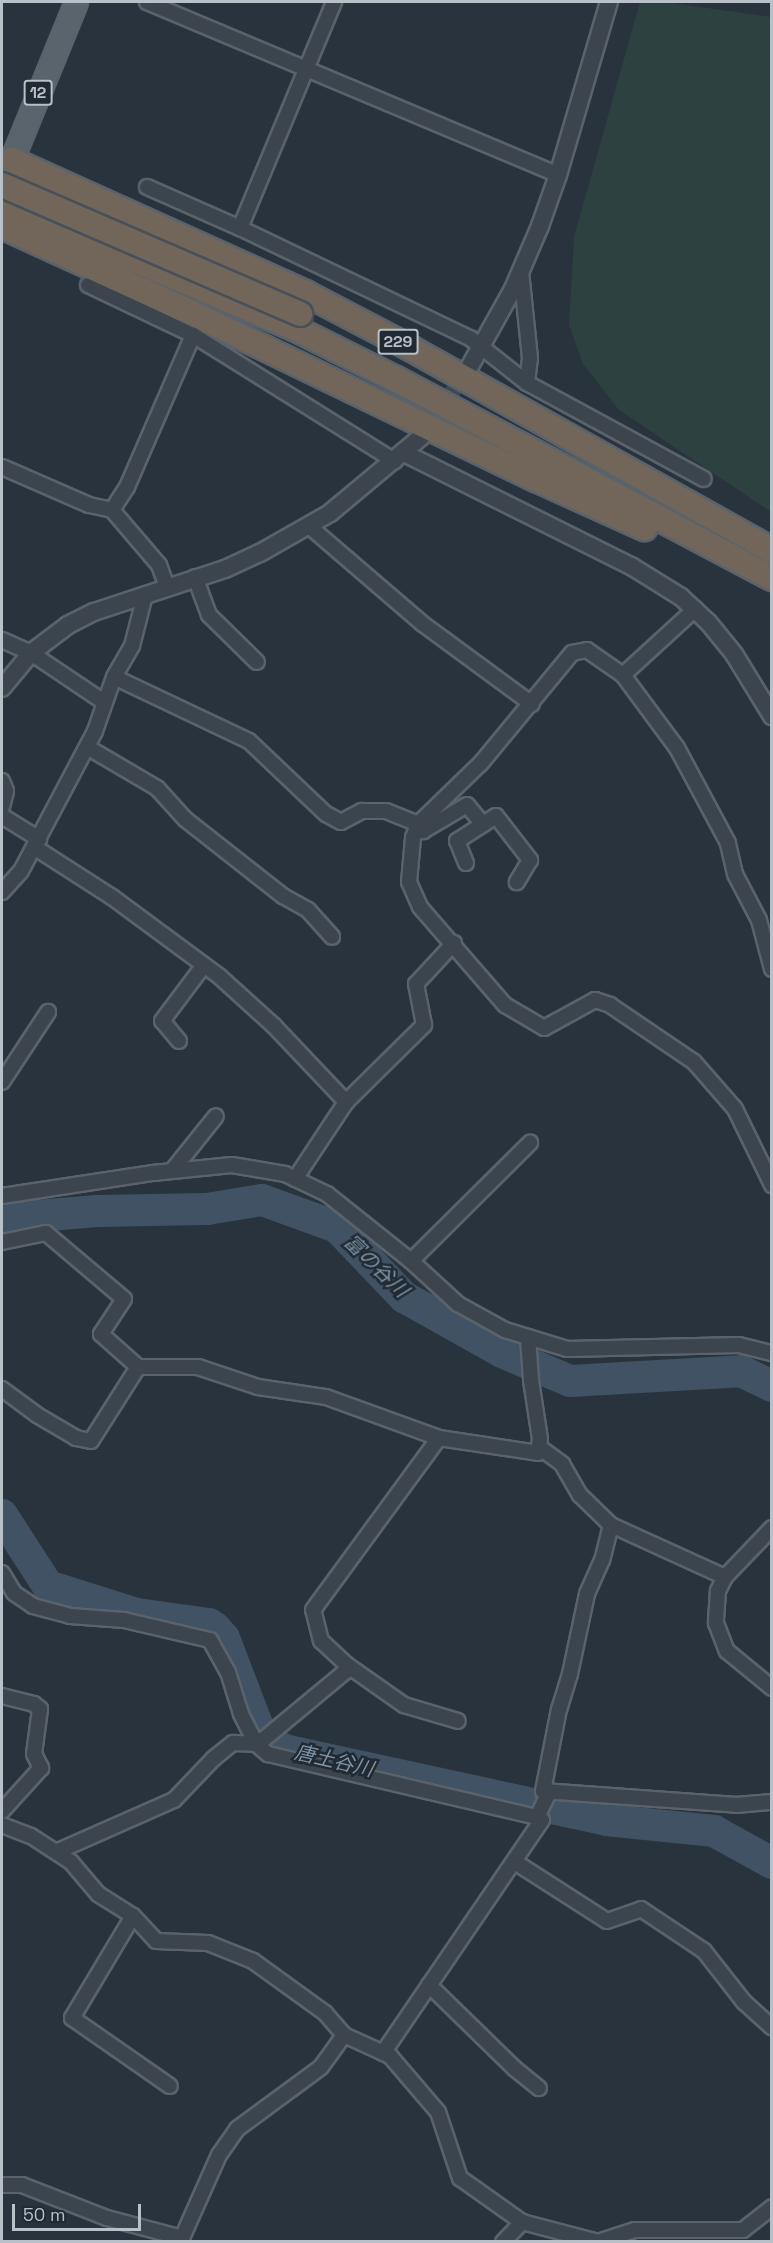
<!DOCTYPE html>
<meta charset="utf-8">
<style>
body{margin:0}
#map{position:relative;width:773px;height:2243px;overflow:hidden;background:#28333d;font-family:"Space Grotesk","Noto Sans JP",sans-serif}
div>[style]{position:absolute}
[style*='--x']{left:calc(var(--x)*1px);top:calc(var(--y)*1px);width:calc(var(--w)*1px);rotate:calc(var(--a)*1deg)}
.green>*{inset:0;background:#2d4140}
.river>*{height:32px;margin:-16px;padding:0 16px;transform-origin:16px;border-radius:16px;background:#405264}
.tertiary-tunnel>*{height:16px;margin-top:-8px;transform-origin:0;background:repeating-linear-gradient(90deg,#3e4852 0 16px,transparent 0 24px)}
.roads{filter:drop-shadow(2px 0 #5a636b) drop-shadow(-2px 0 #5a636b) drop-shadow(0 2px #5a636b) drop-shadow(0 -2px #5a636b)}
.minor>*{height:14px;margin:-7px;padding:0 7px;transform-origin:7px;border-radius:7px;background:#3c454d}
.tertiary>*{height:16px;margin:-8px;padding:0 8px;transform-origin:8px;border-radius:8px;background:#3c454d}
.primary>*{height:21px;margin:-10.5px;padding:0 10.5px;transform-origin:10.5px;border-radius:10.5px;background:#5a646d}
.motorway>*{height:24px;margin:-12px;padding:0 12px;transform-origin:12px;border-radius:12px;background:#72665a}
.bridges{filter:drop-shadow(2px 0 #475058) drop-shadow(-2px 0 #475058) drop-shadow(0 2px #475058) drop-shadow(0 -2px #475058)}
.motorway-bridge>*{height:24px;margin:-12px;padding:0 12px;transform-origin:12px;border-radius:12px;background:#72665a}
span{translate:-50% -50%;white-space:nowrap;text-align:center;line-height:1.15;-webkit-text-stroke:5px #212a32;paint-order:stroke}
.shield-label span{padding:2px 4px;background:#212a32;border:2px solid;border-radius:4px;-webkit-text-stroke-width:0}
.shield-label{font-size:16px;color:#b8c0c8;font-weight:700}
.water-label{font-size:20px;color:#7d93a7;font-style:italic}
.frame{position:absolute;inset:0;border:3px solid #b8c0c8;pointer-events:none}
.scale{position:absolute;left:12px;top:2204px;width:129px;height:27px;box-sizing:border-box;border:3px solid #b8c0c8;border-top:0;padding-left:8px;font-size:18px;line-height:21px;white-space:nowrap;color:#b8c0c8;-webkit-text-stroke:4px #212a32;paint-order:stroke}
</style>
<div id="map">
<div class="green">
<div style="clip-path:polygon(640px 2px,665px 2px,771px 17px,771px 512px,619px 410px,583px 364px,569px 325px,574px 237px)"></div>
</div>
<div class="river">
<div style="--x:2;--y:1219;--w:95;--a:-4.8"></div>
<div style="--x:97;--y:1211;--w:110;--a:-1"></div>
<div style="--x:207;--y:1209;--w:56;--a:-9.3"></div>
<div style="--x:262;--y:1200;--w:80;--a:19.8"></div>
<div style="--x:337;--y:1227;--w:97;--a:46.3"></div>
<div style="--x:404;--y:1297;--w:112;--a:29.3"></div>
<div style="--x:502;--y:1352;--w:74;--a:23.1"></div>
<div style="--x:570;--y:1381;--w:171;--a:-3.3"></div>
<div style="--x:741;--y:1371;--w:34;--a:26"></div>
<div style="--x:2;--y:1515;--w:85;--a:57.1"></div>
<div style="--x:48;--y:1586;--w:93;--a:17.5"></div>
<div style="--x:137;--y:1614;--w:73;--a:7.9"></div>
<div style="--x:209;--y:1624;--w:7;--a:34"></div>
<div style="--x:215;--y:1628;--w:13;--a:48"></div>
<div style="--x:224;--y:1638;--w:95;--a:69.1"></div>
<div style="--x:258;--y:1727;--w:22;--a:51"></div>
<div style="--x:272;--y:1744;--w:17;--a:24"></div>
<div style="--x:288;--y:1751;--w:325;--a:12.2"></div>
<div style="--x:606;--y:1820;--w:109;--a:5.8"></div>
<div style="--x:714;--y:1831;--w:66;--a:28.9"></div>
</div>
<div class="tertiary-tunnel">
<div style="--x:423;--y:435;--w:80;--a:-55.7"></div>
</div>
<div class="roads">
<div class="minor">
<div style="--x:147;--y:2;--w:446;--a:22.8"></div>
<div style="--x:147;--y:187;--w:102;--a:23.8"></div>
<div style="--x:240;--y:228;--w:255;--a:25.6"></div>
<div style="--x:470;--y:338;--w:73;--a:38.3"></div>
<div style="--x:240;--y:228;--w:245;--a:-67.4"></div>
<div style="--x:521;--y:271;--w:87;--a:84.1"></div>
<div style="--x:530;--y:358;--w:25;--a:97"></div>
<div style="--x:527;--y:383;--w:201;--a:28.5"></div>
<div style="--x:88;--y:285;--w:116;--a:25.5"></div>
<div style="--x:193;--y:335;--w:238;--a:32"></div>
<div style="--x:2;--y:467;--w:95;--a:23.6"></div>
<div style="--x:89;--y:505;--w:24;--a:12"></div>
<div style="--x:112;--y:510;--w:72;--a:49.5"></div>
<div style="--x:159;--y:565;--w:23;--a:70"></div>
<div style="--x:112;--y:510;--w:27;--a:-57"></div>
<div style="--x:127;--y:487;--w:166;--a:-66.5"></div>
<div style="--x:309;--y:526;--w:150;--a:40.7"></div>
<div style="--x:423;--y:624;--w:135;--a:36.3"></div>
<div style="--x:195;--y:577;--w:40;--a:69.8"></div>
<div style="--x:209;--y:615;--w:67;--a:44.4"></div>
<div style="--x:2;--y:640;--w:32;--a:24"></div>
<div style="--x:31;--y:653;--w:88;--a:33.9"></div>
<div style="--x:623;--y:675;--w:98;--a:-42.5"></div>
<div style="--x:114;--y:677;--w:149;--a:25.4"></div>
<div style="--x:249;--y:741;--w:106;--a:43.5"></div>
<div style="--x:326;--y:814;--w:17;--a:28"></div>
<div style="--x:341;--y:822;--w:24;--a:-28"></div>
<div style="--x:362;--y:811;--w:24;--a:0"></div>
<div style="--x:386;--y:811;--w:35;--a:22"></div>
<div style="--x:418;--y:824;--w:9;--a:54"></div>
<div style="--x:423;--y:831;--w:51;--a:-30.6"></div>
<div style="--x:467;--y:805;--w:25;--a:50"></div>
<div style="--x:87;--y:747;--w:81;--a:30.4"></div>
<div style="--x:157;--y:788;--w:42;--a:47.9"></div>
<div style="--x:185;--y:819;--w:125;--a:38.2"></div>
<div style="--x:283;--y:896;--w:29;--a:29"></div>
<div style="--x:308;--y:910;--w:36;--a:48"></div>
<div style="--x:2;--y:781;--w:11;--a:68"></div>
<div style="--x:6;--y:791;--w:16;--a:104"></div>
<div style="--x:2;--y:816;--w:44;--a:31.9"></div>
<div style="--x:34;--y:847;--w:93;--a:32.7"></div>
<div style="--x:112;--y:897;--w:134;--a:36.5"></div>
<div style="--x:220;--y:977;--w:73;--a:42.2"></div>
<div style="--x:274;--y:1026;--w:105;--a:46.5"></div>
<div style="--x:466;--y:863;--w:24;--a:-112"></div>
<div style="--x:457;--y:841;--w:46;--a:-32.7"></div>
<div style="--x:496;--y:816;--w:56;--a:52.3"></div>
<div style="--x:530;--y:860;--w:26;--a:121"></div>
<div style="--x:2;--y:892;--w:28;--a:-48"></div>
<div style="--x:21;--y:871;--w:158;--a:-62.1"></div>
<div style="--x:95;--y:731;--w:57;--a:-70.6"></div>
<div style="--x:114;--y:677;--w:36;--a:-60"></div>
<div style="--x:132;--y:646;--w:53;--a:-75.7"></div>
<div style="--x:772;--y:969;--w:51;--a:-104.9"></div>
<div style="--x:759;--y:920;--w:52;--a:-117.6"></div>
<div style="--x:735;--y:874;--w:32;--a:-103"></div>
<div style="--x:728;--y:843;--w:108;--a:-118.2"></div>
<div style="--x:677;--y:748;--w:91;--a:-126.5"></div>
<div style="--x:623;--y:675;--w:44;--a:-145.2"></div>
<div style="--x:587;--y:650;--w:15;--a:169"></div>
<div style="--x:572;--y:653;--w:143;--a:129.6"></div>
<div style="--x:481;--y:763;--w:88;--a:135.9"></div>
<div style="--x:418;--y:824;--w:15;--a:110"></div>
<div style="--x:413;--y:838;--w:44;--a:95.2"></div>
<div style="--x:409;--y:882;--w:27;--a:66"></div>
<div style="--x:420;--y:907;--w:130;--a:49.1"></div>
<div style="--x:505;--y:1005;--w:45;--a:30.5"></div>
<div style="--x:544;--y:1028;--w:58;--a:-28.8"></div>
<div style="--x:595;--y:1000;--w:16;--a:18"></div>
<div style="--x:610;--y:1005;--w:102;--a:34.2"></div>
<div style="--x:694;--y:1062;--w:62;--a:48.9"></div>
<div style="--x:735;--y:1109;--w:85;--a:64"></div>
<div style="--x:179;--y:1041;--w:26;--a:-130"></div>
<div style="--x:162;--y:1021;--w:70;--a:-53.1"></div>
<div style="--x:2;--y:1082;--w:84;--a:-56.7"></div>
<div style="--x:172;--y:1171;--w:70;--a:-51.3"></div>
<div style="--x:295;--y:1179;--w:92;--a:-56.5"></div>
<div style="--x:346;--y:1102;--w:110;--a:-44.6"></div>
<div style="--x:424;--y:1025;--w:42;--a:-101"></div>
<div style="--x:416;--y:984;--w:56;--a:-47.2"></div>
<div style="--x:2;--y:1196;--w:153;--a:-8.7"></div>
<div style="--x:153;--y:1173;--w:79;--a:-5.8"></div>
<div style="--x:232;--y:1165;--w:54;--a:9.6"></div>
<div style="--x:285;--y:1174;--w:47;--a:25.5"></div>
<div style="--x:327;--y:1194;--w:107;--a:38.6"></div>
<div style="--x:411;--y:1261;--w:64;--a:42.5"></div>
<div style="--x:458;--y:1304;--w:54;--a:29"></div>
<div style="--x:505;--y:1330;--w:65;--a:17"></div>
<div style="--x:567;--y:1349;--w:172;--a:-1.3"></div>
<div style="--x:739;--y:1345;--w:34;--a:14"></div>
<div style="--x:2;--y:1242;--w:45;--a:-11.6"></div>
<div style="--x:46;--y:1233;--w:102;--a:40.2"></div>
<div style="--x:124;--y:1299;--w:42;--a:123.3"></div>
<div style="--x:101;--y:1334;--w:50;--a:41.7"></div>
<div style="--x:411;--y:1261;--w:168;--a:-44.8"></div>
<div style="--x:2;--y:1389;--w:44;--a:36.6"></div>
<div style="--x:37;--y:1415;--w:45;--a:30.5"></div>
<div style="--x:76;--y:1438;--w:15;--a:11"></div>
<div style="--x:91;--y:1441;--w:88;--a:-57.6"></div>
<div style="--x:138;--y:1367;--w:60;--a:0"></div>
<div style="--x:198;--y:1367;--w:63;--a:18.4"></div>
<div style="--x:258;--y:1387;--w:69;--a:8.4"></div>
<div style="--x:326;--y:1397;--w:120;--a:19.9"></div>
<div style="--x:439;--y:1438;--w:100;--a:8.6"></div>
<div style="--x:538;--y:1453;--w:14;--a:-82"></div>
<div style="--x:540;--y:1439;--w:60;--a:-98.7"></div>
<div style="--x:531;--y:1380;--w:43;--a:-94"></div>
<div style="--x:539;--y:1447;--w:29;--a:36"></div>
<div style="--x:562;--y:1464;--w:36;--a:60"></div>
<div style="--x:580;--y:1495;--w:43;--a:44.1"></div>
<div style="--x:611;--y:1525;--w:36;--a:104"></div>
<div style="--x:602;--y:1560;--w:37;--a:114"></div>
<div style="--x:587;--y:1594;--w:82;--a:102"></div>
<div style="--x:570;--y:1674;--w:37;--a:107"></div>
<div style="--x:559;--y:1709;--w:84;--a:101"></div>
<div style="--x:543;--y:1791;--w:194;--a:4.1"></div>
<div style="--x:736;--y:1805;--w:36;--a:-5"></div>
<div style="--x:611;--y:1525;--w:125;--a:24.5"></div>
<div style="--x:725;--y:1577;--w:16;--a:117"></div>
<div style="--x:718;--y:1591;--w:32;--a:94"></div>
<div style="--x:716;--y:1623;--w:30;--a:69"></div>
<div style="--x:727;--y:1651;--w:58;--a:39.4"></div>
<div style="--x:2;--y:1573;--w:23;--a:59"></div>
<div style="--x:14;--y:1593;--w:23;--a:34"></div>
<div style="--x:33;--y:1606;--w:38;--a:15"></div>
<div style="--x:70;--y:1616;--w:54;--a:4.2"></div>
<div style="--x:124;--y:1620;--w:88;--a:13.1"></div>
<div style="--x:210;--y:1640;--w:37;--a:61"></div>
<div style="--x:228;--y:1672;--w:44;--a:72.8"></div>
<div style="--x:241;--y:1714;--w:34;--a:63"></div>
<div style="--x:256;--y:1744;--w:16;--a:40"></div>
<div style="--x:268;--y:1754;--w:276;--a:13.2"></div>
<div style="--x:725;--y:1577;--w:68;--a:-46.2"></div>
<div style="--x:347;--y:1665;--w:70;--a:35.1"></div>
<div style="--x:404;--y:1705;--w:56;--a:16.5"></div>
<div style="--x:2;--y:1696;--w:33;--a:14"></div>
<div style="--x:34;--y:1704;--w:8;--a:40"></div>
<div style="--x:40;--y:1709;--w:45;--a:97.6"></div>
<div style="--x:34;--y:1754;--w:16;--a:63"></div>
<div style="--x:41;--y:1768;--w:58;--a:132.2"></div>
<div style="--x:2;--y:1825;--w:31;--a:21"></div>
<div style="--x:31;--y:1836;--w:48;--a:33"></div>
<div style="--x:71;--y:1862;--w:42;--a:49.8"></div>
<div style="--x:98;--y:1894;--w:41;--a:32.2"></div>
<div style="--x:133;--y:1916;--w:34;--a:47"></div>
<div style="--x:156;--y:1941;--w:52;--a:2.2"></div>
<div style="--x:208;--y:1943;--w:48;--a:21.8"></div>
<div style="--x:253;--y:1961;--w:89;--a:35.8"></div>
<div style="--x:325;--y:2013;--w:29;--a:49"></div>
<div style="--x:344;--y:2035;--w:51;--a:24.5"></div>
<div style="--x:390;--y:2056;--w:74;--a:49.4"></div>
<div style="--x:438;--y:2112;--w:70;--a:71.6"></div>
<div style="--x:460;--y:2178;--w:76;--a:35.4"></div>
<div style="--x:522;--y:2222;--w:79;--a:14.7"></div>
<div style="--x:56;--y:1852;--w:129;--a:-23.8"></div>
<div style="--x:174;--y:1800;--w:57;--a:-46.4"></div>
<div style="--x:213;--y:1759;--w:26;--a:-39"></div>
<div style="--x:233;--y:1743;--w:23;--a:2"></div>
<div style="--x:256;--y:1744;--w:9;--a:-32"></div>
<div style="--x:264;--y:1739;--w:107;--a:-39.7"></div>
<div style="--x:346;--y:1671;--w:6;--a:-81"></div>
<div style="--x:347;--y:1665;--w:35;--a:-137"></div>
<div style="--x:321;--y:1641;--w:32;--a:-104"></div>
<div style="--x:313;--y:1610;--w:213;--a:-53.8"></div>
<div style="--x:515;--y:1862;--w:109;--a:32.7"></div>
<div style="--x:607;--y:1921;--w:36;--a:-19"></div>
<div style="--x:641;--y:1909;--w:76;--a:33.7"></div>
<div style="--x:704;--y:1951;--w:65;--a:51.9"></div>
<div style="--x:744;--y:2002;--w:38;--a:42"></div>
<div style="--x:133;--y:1916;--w:119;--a:120.9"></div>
<div style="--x:72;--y:2018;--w:119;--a:34.8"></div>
<div style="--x:429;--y:1985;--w:119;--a:44.3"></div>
<div style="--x:514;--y:2068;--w:32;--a:39"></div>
<div style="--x:383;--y:2053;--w:282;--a:-55.7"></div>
<div style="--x:542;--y:1820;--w:6;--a:-149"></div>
<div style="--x:537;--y:1817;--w:28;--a:-64"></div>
<div style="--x:2;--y:2185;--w:20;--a:0"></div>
<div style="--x:22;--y:2185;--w:91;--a:21.2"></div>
<div style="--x:107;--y:2218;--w:78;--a:14.9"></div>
<div style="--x:182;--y:2238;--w:91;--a:-66"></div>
<div style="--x:219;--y:2155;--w:32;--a:-55"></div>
<div style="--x:237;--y:2129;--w:104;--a:-36.4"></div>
<div style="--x:321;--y:2067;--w:39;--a:-54"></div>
<div style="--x:503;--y:2242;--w:28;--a:-46"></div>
<div style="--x:598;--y:2242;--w:39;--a:-18"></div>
<div style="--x:635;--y:2230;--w:108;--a:0"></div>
<div style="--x:743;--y:2230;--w:37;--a:-38"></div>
</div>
<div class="tertiary">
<div style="--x:470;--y:366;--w:88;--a:-60.8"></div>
<div style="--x:513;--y:289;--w:69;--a:-66.8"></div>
<div style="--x:540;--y:226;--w:54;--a:-70.6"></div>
<div style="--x:558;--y:175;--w:180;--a:-73.6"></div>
<div style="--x:404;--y:453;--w:254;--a:26.5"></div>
<div style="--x:631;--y:566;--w:59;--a:31.8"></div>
<div style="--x:681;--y:597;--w:37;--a:43"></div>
<div style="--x:708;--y:622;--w:41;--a:50.9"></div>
<div style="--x:734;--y:654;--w:73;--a:58.5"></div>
<div style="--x:2;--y:688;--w:45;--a:-50.4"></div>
<div style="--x:31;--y:653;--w:46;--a:-37.1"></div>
<div style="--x:68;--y:625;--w:29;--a:-27"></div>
<div style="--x:94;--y:612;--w:138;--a:-18.2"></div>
<div style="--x:225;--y:569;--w:38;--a:-25"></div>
<div style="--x:260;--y:553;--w:81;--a:-29.7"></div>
<div style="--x:330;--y:513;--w:120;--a:-39.9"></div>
</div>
<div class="primary">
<div style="--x:5;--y:176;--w:188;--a:-67.8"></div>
</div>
<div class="motorway">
<div style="--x:11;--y:160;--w:323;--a:24.3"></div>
<div style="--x:305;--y:293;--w:119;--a:27.6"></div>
<div style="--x:410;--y:348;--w:415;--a:29.2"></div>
<div style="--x:2;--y:203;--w:318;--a:23.2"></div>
<div style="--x:294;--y:328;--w:114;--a:26.6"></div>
<div style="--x:396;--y:379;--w:425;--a:27.9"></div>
<div style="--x:2;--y:226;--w:209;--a:24.6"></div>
<div style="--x:192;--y:313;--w:382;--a:25.8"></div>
<div style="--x:536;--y:479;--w:119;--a:24.4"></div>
</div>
</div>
<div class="bridges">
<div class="motorway-bridge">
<div style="--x:2;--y:185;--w:325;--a:23.4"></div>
</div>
</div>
<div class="shield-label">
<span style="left:38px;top:93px">12</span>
<span style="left:398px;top:342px">229</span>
</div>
<div class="water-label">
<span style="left:376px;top:1266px;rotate:44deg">富の谷川</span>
<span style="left:334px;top:1761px;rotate:13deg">唐土谷川</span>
</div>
<div class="frame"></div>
<div class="scale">50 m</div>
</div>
